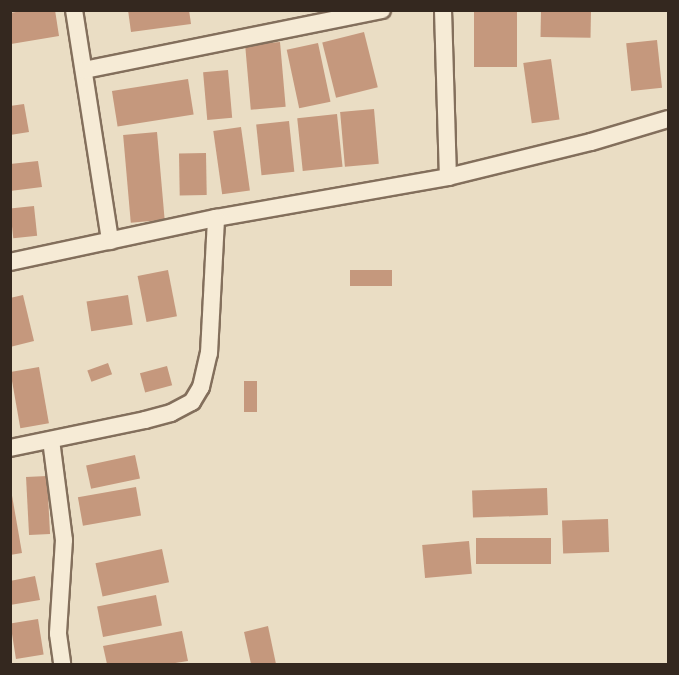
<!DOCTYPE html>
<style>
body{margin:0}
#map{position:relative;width:679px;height:675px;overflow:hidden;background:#eaddc4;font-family:Georgia,serif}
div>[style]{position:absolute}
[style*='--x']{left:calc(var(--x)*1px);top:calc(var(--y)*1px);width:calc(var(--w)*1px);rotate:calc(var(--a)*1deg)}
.building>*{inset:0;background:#c5987d;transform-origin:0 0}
.roads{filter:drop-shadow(2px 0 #836f5c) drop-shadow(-2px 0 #836f5c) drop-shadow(0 2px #836f5c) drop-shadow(0 -2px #836f5c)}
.minor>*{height:16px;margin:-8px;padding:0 8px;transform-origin:8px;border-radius:8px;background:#f6ebd6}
span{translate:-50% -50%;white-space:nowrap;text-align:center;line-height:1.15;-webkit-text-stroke:6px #f2e8d3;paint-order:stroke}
.frame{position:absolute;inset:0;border:12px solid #34281f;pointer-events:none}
</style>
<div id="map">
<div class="building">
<div style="clip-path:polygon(28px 10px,55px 10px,59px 36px,11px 44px,10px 13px)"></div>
<div style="clip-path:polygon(128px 10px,189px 10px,191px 24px,131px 32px)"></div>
<div style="left:474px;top:10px;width:43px;height:57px"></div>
<div style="left:541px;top:10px;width:50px;height:27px;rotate:1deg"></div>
<div style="left:364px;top:32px;width:57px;height:43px;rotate:76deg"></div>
<div style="left:657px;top:40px;width:48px;height:31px;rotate:84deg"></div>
<div style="left:280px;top:42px;width:65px;height:35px;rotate:85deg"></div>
<div style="left:318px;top:43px;width:60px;height:32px;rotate:78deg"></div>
<div style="left:551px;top:59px;width:61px;height:28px;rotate:82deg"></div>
<div style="left:228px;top:70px;width:48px;height:25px;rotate:85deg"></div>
<div style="left:188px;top:79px;width:36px;height:77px;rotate:81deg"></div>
<div style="clip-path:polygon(24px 104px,29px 132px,10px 135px,10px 106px)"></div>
<div style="left:374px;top:109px;width:55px;height:34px;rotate:85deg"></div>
<div style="left:337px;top:114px;width:53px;height:40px;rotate:84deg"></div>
<div style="left:289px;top:121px;width:51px;height:33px;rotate:84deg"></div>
<div style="left:241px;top:127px;width:64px;height:28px;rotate:82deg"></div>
<div style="left:157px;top:132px;width:88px;height:34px;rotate:85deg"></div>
<div style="left:206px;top:153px;width:42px;height:27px;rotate:89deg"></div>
<div style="clip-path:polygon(38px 161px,42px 187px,10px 191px,10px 164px)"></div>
<div style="left:34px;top:206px;width:30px;height:24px;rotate:84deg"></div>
<div style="left:168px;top:270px;width:47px;height:31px;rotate:79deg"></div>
<div style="left:392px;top:270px;width:16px;height:42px;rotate:90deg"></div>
<div style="clip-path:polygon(23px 295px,34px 341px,10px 347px,10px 298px)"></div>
<div style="left:128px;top:295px;width:30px;height:42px;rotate:81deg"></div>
<div style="left:108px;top:363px;width:12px;height:22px;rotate:70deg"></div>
<div style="left:167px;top:366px;width:20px;height:28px;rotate:75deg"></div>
<div style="left:39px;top:367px;width:57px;height:29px;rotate:80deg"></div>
<div style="left:244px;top:381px;width:13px;height:31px"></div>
<div style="left:135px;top:455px;width:24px;height:50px;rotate:78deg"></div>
<div style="left:47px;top:476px;width:58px;height:21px;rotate:87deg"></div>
<div style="clip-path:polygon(10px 484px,22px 553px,10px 555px)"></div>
<div style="left:136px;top:487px;width:29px;height:59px;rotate:80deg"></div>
<div style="left:547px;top:488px;width:27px;height:75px;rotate:88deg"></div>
<div style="left:608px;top:519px;width:33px;height:46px;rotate:88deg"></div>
<div style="left:551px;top:538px;width:26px;height:75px;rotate:90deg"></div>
<div style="left:469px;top:541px;width:33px;height:47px;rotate:85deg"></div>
<div style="left:162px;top:549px;width:34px;height:68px;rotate:78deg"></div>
<div style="clip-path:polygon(35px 576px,40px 600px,10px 605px,10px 581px)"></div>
<div style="left:156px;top:595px;width:31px;height:60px;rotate:79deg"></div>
<div style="left:38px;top:619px;width:36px;height:28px;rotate:81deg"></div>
<div style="clip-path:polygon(268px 626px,276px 664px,251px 664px,244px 632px)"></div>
<div style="clip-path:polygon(182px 631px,188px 661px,169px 664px,107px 664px,103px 646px)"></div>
</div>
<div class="roads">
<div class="minor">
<div style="--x:74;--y:10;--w:234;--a:81.1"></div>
<div style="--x:443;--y:10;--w:167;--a:88.3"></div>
<div style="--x:84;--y:70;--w:304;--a:-11.4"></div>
<div style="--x:10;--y:262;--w:211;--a:-12.1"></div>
<div style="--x:216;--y:218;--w:236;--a:-10"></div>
<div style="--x:448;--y:177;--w:147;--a:-13.8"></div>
<div style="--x:591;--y:142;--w:80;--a:-16.6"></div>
<div style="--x:51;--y:440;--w:101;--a:82.6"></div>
<div style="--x:64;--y:540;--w:94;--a:93.7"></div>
<div style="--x:58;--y:634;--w:30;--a:82"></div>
<div style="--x:10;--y:448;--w:138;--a:-11.7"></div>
<div style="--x:145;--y:420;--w:27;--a:-15"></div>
<div style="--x:171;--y:413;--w:24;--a:-28"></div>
<div style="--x:192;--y:402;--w:17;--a:-59"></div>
<div style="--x:201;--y:387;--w:35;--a:-77"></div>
<div style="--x:209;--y:353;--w:135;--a:-87"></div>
</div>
</div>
<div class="frame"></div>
</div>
